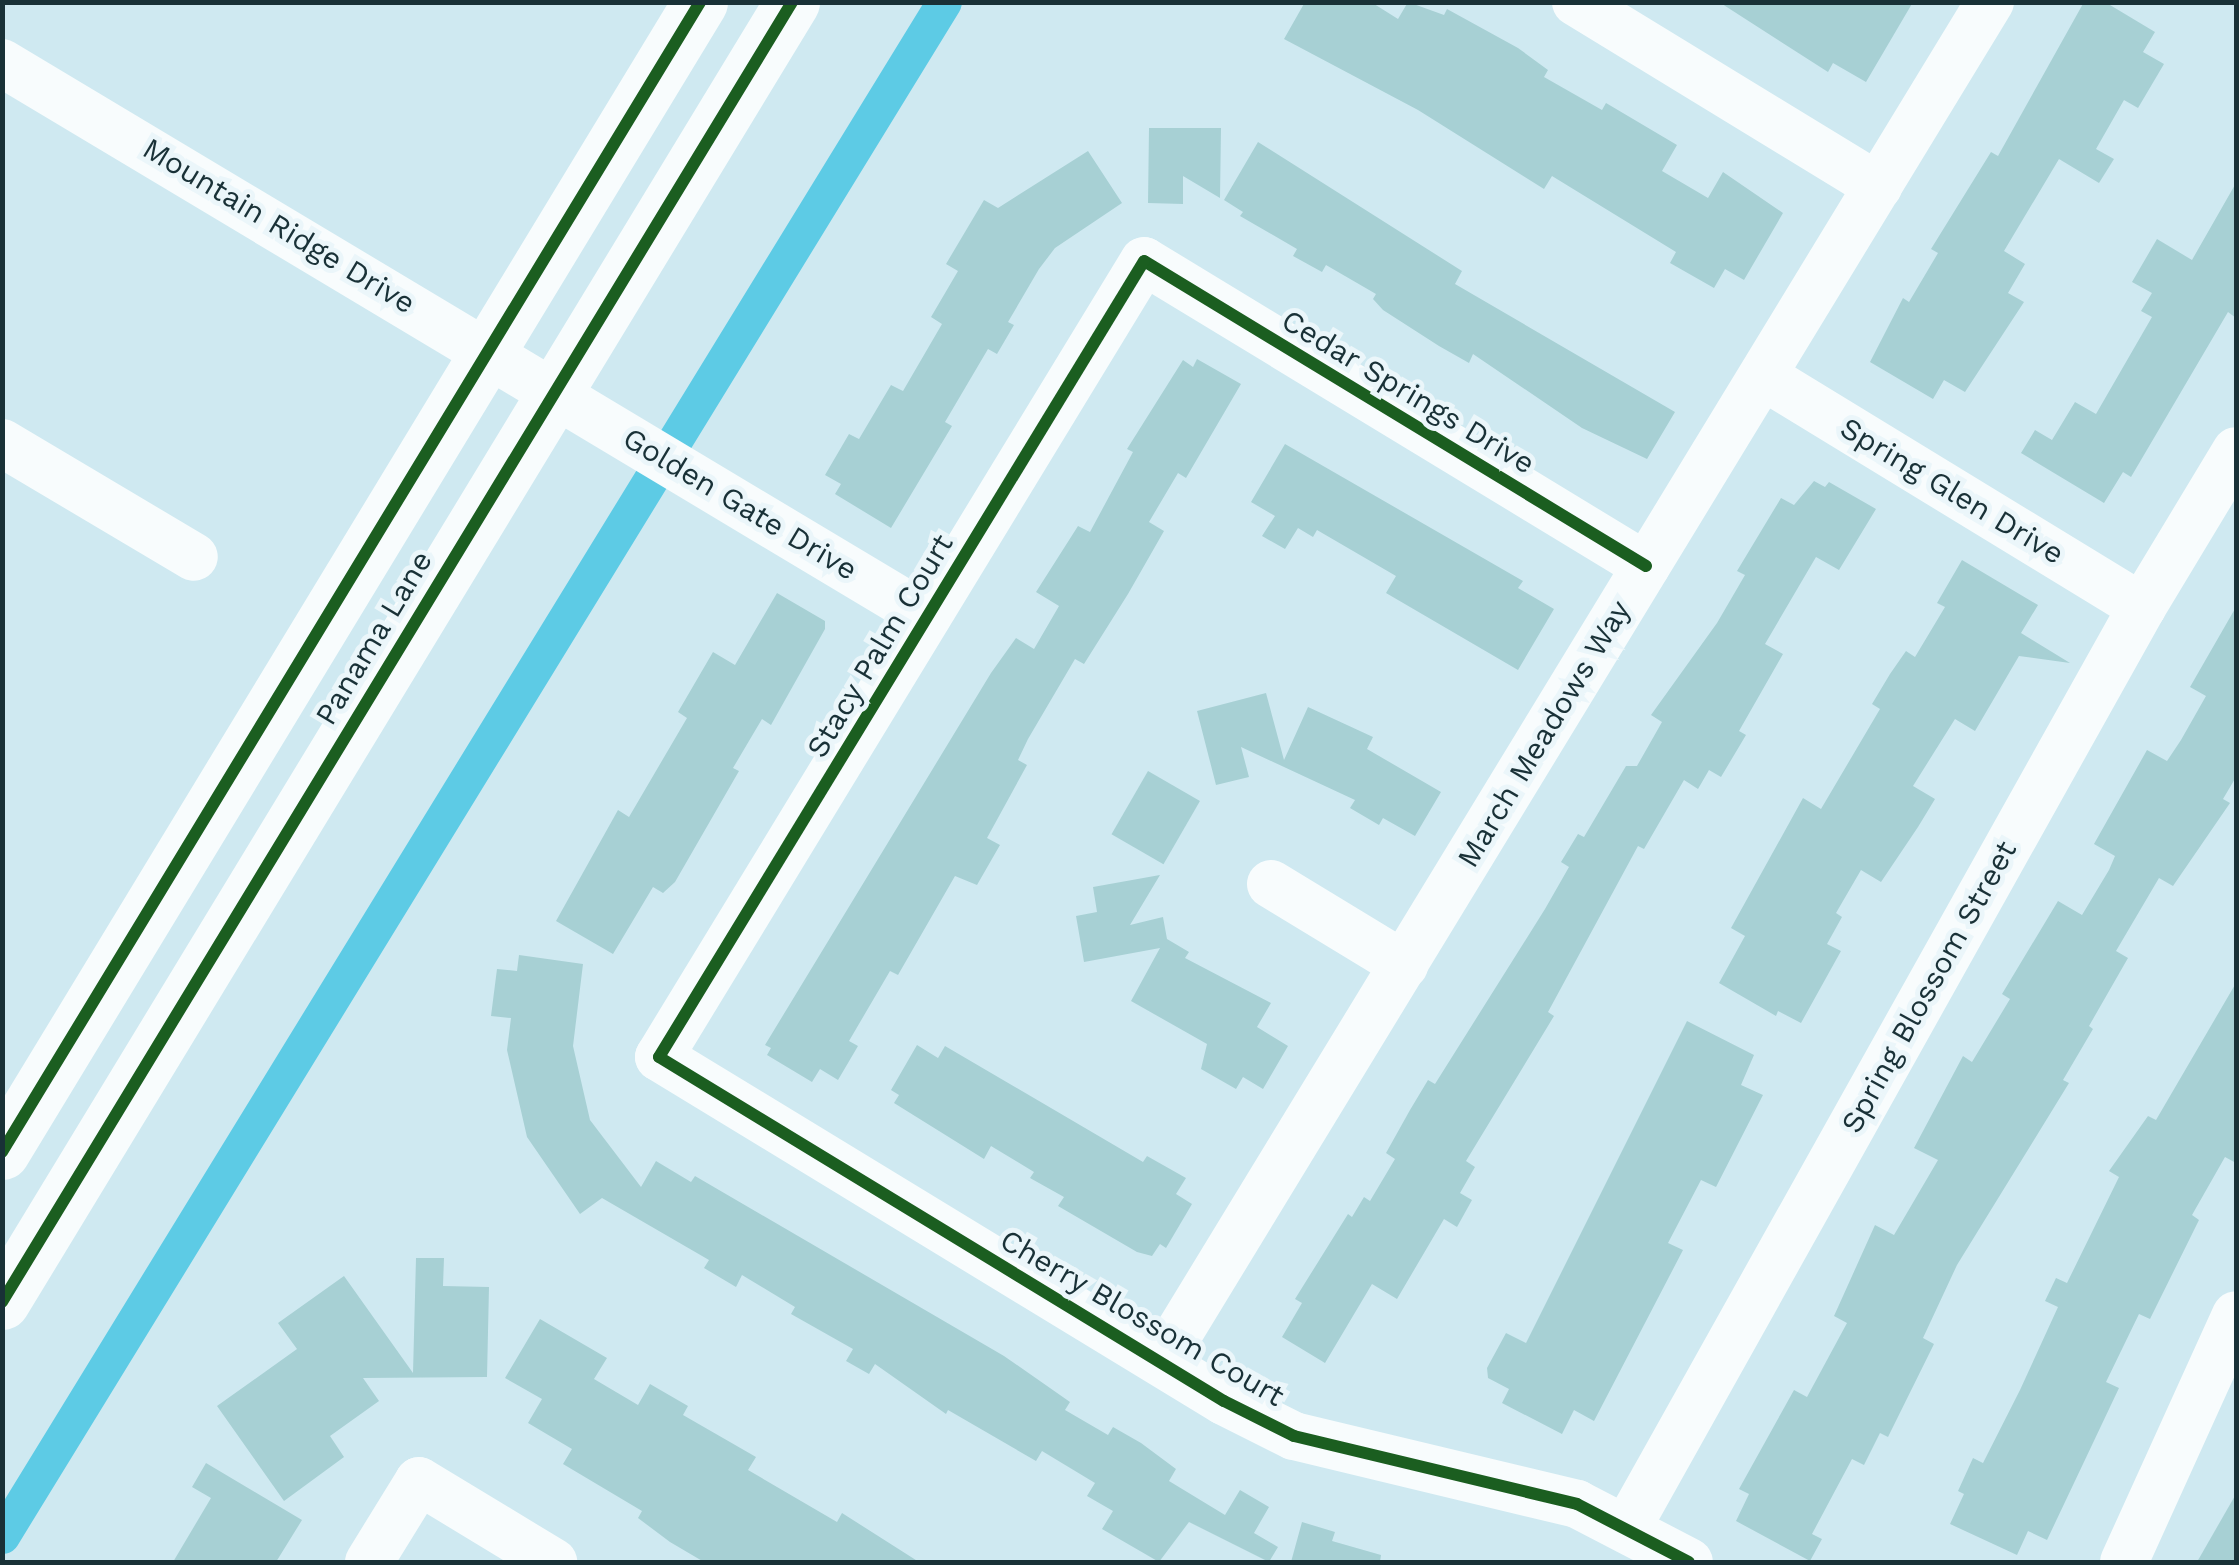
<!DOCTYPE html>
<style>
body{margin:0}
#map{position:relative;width:2239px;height:1565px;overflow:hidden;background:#cfe9f1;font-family:"Work Sans",sans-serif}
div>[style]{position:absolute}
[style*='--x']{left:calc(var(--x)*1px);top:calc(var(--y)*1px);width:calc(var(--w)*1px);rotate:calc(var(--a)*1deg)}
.canal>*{height:35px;margin:-17.5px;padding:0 17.5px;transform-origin:17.5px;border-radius:17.5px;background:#5dcbe5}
.building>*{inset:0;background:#a7d0d4;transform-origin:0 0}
.minor>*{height:48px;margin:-24px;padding:0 24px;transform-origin:24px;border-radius:24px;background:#f8fcfd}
.major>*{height:55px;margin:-27.5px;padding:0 27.5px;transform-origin:27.5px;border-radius:27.5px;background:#f8fcfd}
.cycleway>*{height:12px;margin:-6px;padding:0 6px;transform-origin:6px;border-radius:6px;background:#1b5e20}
span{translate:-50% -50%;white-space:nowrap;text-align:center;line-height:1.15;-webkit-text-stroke:10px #ebf6fa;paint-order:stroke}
.street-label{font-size:30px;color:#193137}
.frame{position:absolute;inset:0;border:5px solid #193137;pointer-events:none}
</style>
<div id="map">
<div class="canal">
<div style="--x:2;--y:1536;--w:1800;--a:-58.45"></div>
</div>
<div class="building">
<div style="clip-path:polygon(1305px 2px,1371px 2px,1398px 19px,1408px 2px,1444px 15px,1447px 9px,1518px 48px,1548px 70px,1544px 77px,1602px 110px,1606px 103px,1677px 145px,1662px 171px,1708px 198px,1723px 172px,1783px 213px,1744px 280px,1725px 269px,1714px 288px,1670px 263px,1676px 252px,1552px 176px,1544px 189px,1418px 110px,1284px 39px)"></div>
<div style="clip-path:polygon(1719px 2px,1913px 2px,1866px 82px,1833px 63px,1828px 72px)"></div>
<div style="clip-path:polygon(2084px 2px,2105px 2px,2155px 32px,2143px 52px,2164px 64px,2138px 108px,2124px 100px,2096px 149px,2114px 159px,2099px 183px,2059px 159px,2004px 251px,2025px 264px,2008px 293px,2024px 302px,1965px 392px,1944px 380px,1933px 399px,1870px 362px,1903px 298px,1909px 302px,1938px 253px,1931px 249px,1991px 152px,1998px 156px)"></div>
<div style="clip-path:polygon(1149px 128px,1221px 128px,1220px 198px,1183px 176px,1183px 204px,1148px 203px)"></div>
<div style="clip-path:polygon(1258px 142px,1462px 271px,1455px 284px,1675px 412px,1647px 459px,1582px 428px,1473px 354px,1469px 363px,1439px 346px,1383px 310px,1373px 299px,1376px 294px,1326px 265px,1322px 272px,1293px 256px,1297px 249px,1240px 216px,1243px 212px,1224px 200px)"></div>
<div style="clip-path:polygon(1088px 151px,1122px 203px,1055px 248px,1039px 269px,1008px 322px,1014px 325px,997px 354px,988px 349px,945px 422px,952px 426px,891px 528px,835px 494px,841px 484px,825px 475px,849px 434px,859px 439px,891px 385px,903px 391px,942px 324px,931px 317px,958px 271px,946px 264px,984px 200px,998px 208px)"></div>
<div style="clip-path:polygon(2236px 183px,2236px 318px,2228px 312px,2131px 477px,2123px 472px,2104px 503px,2021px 453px,2035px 430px,2052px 440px,2075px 402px,2096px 414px,2152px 317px,2141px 311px,2152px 293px,2132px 282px,2157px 239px,2192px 260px)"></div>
<div style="clip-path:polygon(1197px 359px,1241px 384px,1186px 478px,1178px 473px,1149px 522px,1164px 531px,1128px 594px,1084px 664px,1075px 659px,1028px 739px,1018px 760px,1027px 765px,987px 838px,1000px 845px,977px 885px,955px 876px,898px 975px,890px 971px,849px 1041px,858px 1046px,838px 1080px,820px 1069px,812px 1082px,767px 1055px,771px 1048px,765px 1045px,991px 673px,1016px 638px,1034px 649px,1059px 606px,1036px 592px,1078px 526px,1090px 532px,1133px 452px,1127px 449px,1183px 360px,1193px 367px)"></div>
<div style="clip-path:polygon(1285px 444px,1523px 581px,1518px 588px,1554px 609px,1518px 670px,1386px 593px,1396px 576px,1317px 530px,1313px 537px,1298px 528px,1285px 549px,1262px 536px,1275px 516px,1251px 502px)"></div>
<div style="clip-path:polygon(1814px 481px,1825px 487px,1829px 482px,1876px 509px,1839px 570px,1816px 557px,1765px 644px,1783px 654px,1739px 731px,1746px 735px,1721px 777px,1709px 770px,1698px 789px,1684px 780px,1644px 849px,1638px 846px,1548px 1012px,1554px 1016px,1466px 1161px,1475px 1167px,1460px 1193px,1472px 1200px,1457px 1227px,1444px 1219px,1397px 1299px,1372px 1284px,1325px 1363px,1282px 1337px,1302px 1303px,1295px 1299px,1348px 1214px,1352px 1217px,1364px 1197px,1370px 1201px,1395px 1159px,1386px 1153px,1410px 1110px,1428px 1080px,1435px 1084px,1545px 909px,1569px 867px,1561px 862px,1578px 834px,1584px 837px,1626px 766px,1637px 766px,1662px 722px,1651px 715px,1717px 623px,1745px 575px,1737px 571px,1781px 498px,1794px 505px)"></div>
<div style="clip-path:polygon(1962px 560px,2038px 605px,2021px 633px,2070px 663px,2019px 656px,1975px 731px,1955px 719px,1913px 786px,1935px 799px,1918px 827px,1881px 882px,1861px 870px,1836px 913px,1842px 917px,1827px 944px,1841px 951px,1801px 1023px,1778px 1011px,1776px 1016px,1719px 983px,1745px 936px,1731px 928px,1803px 798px,1821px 809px,1880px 709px,1872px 704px,1890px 674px,1906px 651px,1915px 657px,1945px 607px,1937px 603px)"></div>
<div style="clip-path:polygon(777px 593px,825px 621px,825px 629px,771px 725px,762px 719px,733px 768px,739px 771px,675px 882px,663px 893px,653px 887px,613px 954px,556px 921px,618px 810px,629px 817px,687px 718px,678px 712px,713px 652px,735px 665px)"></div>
<div style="clip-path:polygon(2236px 607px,2236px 777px,2223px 799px,2230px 803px,2173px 886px,2159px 878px,2116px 951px,2128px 958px,2089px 1026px,2093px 1029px,2063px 1080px,2069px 1083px,1957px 1265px,1923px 1338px,1934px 1344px,1888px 1437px,1880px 1433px,1864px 1465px,1852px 1459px,1812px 1534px,1822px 1539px,1810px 1561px,1736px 1521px,1749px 1494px,1739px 1489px,1794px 1390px,1807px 1397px,1847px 1323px,1834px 1316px,1875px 1225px,1894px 1235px,1938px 1160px,1914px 1148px,1963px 1056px,1972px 1062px,2010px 999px,2002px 994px,2058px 901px,2082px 915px,2109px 870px,2115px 856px,2094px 844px,2147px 750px,2167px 761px,2181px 740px,2206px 696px,2190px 687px)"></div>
<div style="clip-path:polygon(1266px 693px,1284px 760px,1308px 707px,1373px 737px,1367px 749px,1441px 792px,1415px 836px,1383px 818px,1379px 825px,1350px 808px,1355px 800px,1241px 747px,1249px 777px,1216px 785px,1197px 711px)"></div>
<div style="left:1148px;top:771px;width:60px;height:73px;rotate:30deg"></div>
<div style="clip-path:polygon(1160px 875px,1130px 925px,1163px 917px,1167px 939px,1189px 952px,1185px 958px,1271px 1003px,1257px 1027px,1288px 1046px,1263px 1089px,1243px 1077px,1236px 1089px,1201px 1069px,1207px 1044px,1131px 1001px,1160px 948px,1084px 962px,1076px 916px,1097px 912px,1093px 887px)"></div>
<div style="clip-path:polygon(519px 955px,583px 964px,573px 1046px,590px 1120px,641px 1187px,656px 1161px,691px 1182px,695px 1176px,1004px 1356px,1070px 1402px,1065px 1410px,1108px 1435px,1113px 1427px,1141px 1443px,1176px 1469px,1169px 1481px,1225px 1515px,1240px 1490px,1269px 1507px,1254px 1533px,1278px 1547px,1269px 1562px,1189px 1522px,1159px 1562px,1102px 1529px,1113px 1511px,1087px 1496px,1095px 1483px,1042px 1451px,1036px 1461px,948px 1410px,946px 1414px,875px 1364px,869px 1374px,846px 1361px,853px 1349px,791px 1314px,795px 1307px,742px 1275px,736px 1287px,704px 1268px,709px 1260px,602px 1198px,580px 1214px,527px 1137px,507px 1050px,511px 1018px,491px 1016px,497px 969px,517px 971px)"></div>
<div style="clip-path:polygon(2236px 983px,2236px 1163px,2225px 1157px,2192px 1215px,2199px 1220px,2150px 1319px,2139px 1314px,2106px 1382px,2119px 1388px,2047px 1540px,2028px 1531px,2017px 1555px,1950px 1524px,1964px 1494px,1958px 1491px,1973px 1458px,1983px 1463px,2020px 1390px,2058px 1307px,2045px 1301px,2056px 1278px,2067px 1283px,2119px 1177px,2109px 1171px,2148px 1116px,2156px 1120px)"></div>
<div style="clip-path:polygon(1687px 1021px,1754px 1055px,1741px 1085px,1763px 1095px,1716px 1187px,1701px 1180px,1668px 1243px,1683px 1250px,1594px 1421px,1574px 1410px,1562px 1434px,1502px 1403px,1509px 1389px,1488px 1378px,1487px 1368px,1506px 1333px,1526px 1343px)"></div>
<div style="clip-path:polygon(917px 1045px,938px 1058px,945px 1046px,1143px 1162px,1147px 1156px,1186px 1178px,1176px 1194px,1192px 1204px,1166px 1248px,1160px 1244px,1152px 1256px,1137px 1252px,1058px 1206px,1064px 1197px,1030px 1178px,1034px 1172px,991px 1146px,984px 1159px,894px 1103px,899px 1095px,891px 1090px)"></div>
<div style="clip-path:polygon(416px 1258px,444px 1258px,443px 1286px,489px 1287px,487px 1377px,363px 1378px,379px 1401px,330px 1436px,344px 1457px,284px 1501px,217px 1406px,297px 1349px,278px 1323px,344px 1276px,413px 1373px)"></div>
<div style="clip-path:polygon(540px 1319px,607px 1358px,594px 1379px,638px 1405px,650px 1384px,688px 1406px,683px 1415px,756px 1457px,748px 1470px,837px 1522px,842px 1513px,919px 1562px,704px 1562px,670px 1542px,638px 1518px,642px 1511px,563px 1464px,572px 1449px,528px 1423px,542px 1399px,505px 1378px)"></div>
<div style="clip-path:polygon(206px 1463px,302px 1520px,276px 1562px,173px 1562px,211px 1498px,192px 1487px)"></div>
<div style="clip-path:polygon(2236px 1494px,2236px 1562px,2197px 1562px)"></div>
<div style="clip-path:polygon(1302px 1522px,1335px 1532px,1332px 1541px,1381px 1555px,1380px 1562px,1291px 1562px)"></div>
</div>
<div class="minor">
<div style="--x:1576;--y:2;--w:354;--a:31.4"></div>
<div style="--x:2;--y:63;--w:1078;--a:30.92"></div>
<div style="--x:1763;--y:376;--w:444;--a:31.4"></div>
<div style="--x:2;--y:443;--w:223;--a:30.7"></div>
<div style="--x:1646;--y:566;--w:587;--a:-148.72"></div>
<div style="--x:1144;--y:261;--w:932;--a:121.35"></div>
<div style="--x:659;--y:1057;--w:661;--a:31.34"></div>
<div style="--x:1224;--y:1401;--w:78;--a:26.6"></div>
<div style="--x:1294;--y:1436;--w:291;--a:13.5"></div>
<div style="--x:1577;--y:1504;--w:126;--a:27.4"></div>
<div style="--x:1271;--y:884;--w:156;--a:31.3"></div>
<div style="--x:1161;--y:1362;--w:1593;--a:-58.64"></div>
<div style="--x:1628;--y:1526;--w:1053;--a:-60.78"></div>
<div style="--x:2142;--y:607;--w:182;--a:-58.9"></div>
<div style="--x:369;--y:1562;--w:95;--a:-58.3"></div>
<div style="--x:419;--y:1481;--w:157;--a:31.2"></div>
<div style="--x:2124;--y:1562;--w:271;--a:-65.6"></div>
</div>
<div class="major">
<div style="--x:2;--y:1152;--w:1345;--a:-58.74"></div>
<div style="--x:2;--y:1302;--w:1521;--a:-58.71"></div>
</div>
<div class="cycleway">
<div style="--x:1646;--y:566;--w:587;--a:-148.72"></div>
<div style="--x:1144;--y:261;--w:932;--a:121.35"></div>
<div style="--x:659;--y:1057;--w:661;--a:31.34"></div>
<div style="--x:1224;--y:1401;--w:78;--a:26.6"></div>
<div style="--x:1294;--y:1436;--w:291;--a:13.5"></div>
<div style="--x:1577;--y:1504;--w:126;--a:27.4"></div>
<div style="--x:2;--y:1152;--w:1345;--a:-58.74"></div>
<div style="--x:2;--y:1302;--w:1521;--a:-58.71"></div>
</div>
<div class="street-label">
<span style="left:279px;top:226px;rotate:31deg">Mountain Ridge Drive</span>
<span style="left:1408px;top:392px;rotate:31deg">Cedar Springs Drive</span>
<span style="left:1952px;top:491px;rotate:31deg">Spring Glen Drive</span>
<span style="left:740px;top:504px;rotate:31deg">Golden Gate Drive</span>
<span style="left:374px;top:638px;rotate:-59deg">Panama Lane</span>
<span style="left:880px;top:646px;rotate:-59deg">Stacy Palm Court</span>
<span style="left:1544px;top:734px;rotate:-59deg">March Meadows Way</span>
<span style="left:1929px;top:987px;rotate:-61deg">Spring Blossom Street</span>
<span style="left:1142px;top:1318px;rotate:30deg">Cherry Blossom Court</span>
</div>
<div class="frame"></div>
</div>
